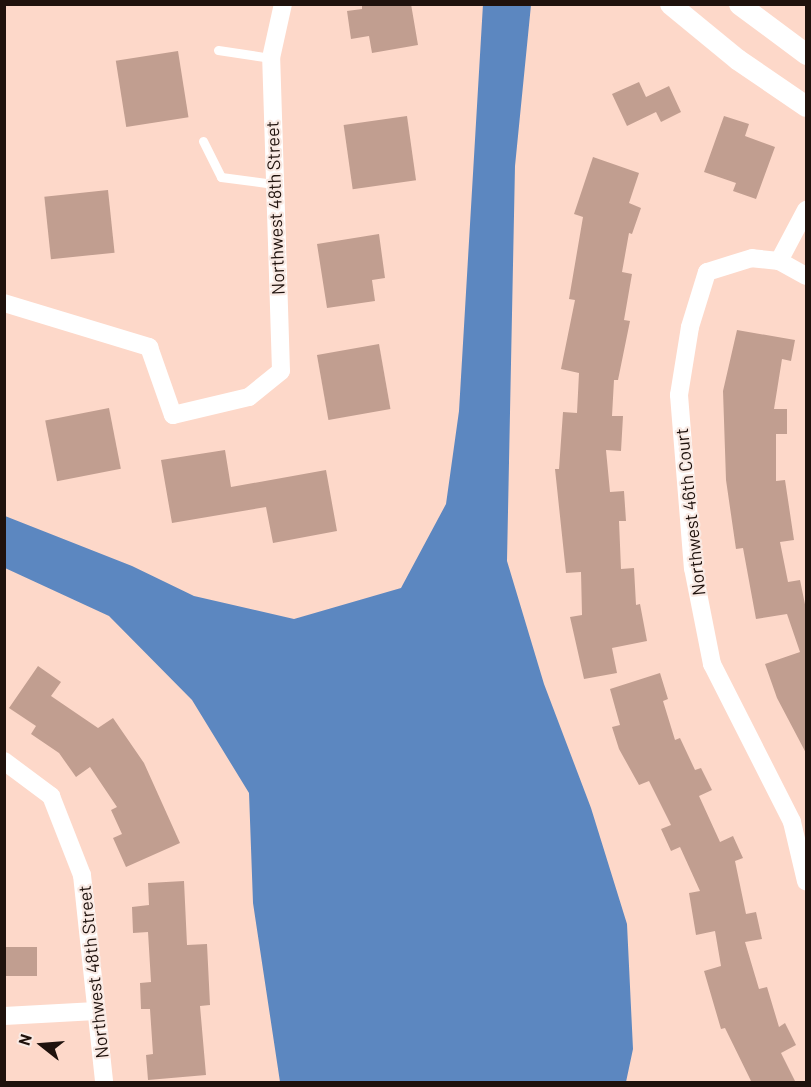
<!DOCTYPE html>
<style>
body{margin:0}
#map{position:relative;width:811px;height:1087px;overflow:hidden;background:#fdd8c9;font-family:Barlow,sans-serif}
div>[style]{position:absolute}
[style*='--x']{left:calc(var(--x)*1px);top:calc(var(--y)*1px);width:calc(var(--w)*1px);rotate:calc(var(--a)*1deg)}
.water>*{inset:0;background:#5c87c0}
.building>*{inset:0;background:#c19e90;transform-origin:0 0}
.service>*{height:9px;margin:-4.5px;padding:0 4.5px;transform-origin:4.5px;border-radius:4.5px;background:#fff}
.minor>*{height:18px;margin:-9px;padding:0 9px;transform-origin:9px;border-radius:9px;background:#fff}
.tertiary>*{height:21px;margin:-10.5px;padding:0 10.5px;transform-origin:10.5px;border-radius:10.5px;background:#fff}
span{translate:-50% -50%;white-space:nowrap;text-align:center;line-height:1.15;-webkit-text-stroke:4.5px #f9eae4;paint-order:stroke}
.street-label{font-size:18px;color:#1f120d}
.frame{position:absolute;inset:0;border:6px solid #1f120d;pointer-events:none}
.north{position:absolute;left:12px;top:1015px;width:60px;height:60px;-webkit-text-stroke:4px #f9eae4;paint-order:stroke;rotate:287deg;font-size:16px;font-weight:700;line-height:24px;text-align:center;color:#1f120d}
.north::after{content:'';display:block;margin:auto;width:21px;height:27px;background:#1f120d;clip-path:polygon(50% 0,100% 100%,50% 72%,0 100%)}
</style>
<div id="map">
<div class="water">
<div style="clip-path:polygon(483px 4px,531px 5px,515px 166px,507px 561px,544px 684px,591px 808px,627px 924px,633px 1049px,626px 1082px,280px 1082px,253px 903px,249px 793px,192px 700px,109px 616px,5px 568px,5px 516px,132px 566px,194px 596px,294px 619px,401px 588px,446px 504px,459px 411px)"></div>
</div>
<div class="building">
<div style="clip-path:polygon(362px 4px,411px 4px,418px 45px,372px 53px,369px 36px,351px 39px,347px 11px,362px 9px)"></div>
<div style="left:178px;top:51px;width:67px;height:63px;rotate:81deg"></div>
<div style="clip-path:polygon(639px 82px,646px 97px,669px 86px,681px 112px,661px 122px,656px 112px,627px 126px,612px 94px)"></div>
<div style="left:407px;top:116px;width:65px;height:64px;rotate:82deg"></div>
<div style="clip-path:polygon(724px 116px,749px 124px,745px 136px,775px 147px,756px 199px,733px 191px,736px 183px,704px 172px)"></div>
<div style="clip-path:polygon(593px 157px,639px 173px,629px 203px,641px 208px,632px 234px,629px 233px,622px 272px,632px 274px,624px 320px,630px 321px,618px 380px,614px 380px,612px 416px,623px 416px,621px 451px,606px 450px,610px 492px,624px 491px,626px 521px,619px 521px,621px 569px,634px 568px,636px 605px,640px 604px,647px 641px,612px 648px,617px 673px,584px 679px,570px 617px,582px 615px,581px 572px,566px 573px,555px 469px,559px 469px,563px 412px,577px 413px,579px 373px,561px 369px,575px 300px,569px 299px,583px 217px,574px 214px)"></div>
<div style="left:108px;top:190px;width:63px;height:64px;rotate:84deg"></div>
<div style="clip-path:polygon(379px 234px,385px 278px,372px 280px,375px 301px,327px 308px,317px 244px)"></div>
<div style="clip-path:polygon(737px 330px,795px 340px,791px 361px,782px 359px,774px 409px,787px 409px,787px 434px,776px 434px,776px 481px,785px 480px,794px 540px,780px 542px,788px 582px,800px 580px,807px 614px,807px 755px,777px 698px,765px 664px,800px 652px,787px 614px,756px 619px,743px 548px,736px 549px,726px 480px,723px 391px)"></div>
<div style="left:379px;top:344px;width:66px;height:63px;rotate:80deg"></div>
<div style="left:109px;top:408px;width:62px;height:65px;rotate:79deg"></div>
<div style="clip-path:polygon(225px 450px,231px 487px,326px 470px,337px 531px,273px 543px,266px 507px,172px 523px,161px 460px)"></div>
<div style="clip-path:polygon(38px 666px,61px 682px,51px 696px,98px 728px,113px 718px,144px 763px,180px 843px,126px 867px,113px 838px,122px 834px,111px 810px,117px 807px,90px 767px,76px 777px,59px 753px,31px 734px,36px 726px,9px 708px)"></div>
<div style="clip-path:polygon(660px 673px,668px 699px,663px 701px,675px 740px,680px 738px,695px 770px,701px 768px,712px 790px,699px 796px,720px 842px,733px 836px,743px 858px,735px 861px,746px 914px,756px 912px,762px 939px,745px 942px,759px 989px,767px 987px,779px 1027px,785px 1023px,796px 1045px,781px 1053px,796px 1083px,752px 1083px,725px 1028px,721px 1029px,704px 971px,721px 966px,715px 931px,696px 935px,689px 893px,700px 891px,680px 847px,671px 851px,661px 829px,671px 825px,649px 781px,639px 785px,619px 749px,612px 727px,620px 725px,610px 689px)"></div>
<div style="clip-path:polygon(184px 881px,187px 945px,207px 944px,210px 1005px,200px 1006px,206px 1075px,148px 1080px,146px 1055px,153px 1054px,150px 1009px,141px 1009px,140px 983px,151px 982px,148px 932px,133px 933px,132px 907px,149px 905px,148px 883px)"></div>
<div style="left:4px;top:947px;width:33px;height:29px"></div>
</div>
<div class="service">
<div style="--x:218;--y:50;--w:54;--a:8.6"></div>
<div style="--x:203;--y:141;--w:40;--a:63.4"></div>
<div style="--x:221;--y:177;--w:53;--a:7.5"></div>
</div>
<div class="minor">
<div style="--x:779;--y:261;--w:58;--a:-62.1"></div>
<div style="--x:806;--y:276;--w:31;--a:-151"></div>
<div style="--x:779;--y:261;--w:27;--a:-174"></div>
<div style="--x:752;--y:258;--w:47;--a:162.7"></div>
<div style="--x:707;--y:272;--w:58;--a:107.2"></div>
<div style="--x:690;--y:327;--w:69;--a:99.2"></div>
<div style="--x:679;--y:395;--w:174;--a:85.4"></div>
<div style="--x:693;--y:568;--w:98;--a:78.8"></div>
<div style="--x:712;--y:664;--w:177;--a:63.1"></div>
<div style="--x:792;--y:822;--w:61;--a:76.7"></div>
<div style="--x:4;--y:303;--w:152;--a:16.9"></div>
<div style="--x:149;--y:347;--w:72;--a:70.6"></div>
<div style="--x:173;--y:415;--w:78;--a:-13.3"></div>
<div style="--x:249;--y:397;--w:41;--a:-39.1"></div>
<div style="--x:281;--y:371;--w:313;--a:-91.8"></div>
<div style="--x:271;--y:58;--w:55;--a:-77.5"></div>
<div style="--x:4;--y:761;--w:59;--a:36.7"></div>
<div style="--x:51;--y:796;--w:85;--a:68.6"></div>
<div style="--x:82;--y:875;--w:208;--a:83.9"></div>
<div style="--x:4;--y:1016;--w:92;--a:-3.1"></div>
</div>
<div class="tertiary">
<div style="--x:670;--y:4;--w:87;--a:39.4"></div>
<div style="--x:737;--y:59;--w:83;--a:34.3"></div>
<div style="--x:739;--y:4;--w:84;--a:36.7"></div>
</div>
<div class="street-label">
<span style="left:275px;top:208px;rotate:-92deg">Northwest 48th Street</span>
<span style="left:690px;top:512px;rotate:-96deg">Northwest 46th Court</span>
<span style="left:93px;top:972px;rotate:-96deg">Northwest 48th Street</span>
</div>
<div class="frame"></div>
<div class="north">N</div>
</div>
